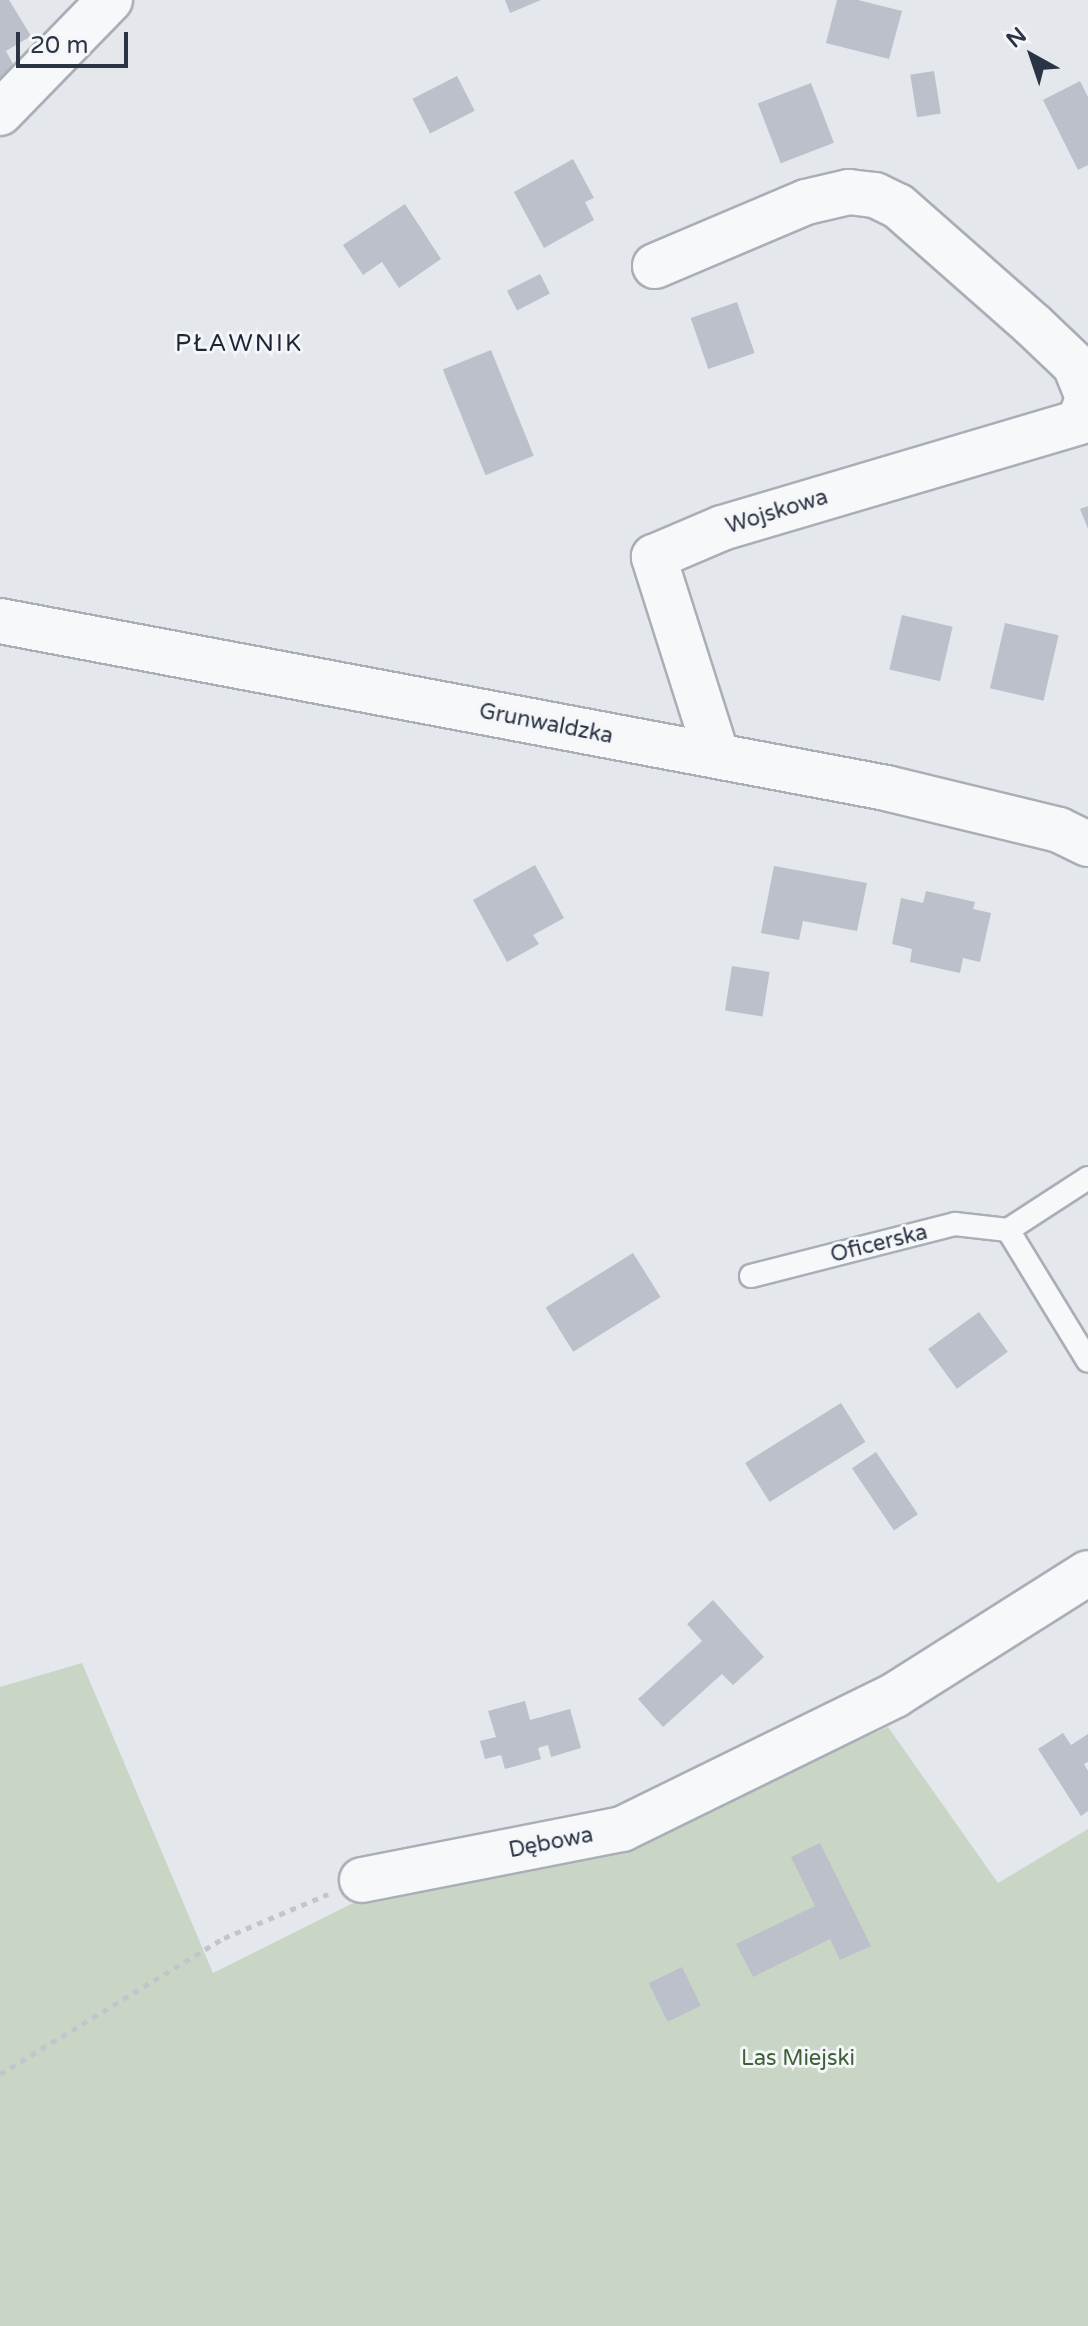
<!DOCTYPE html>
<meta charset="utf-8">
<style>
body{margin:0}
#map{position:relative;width:1088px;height:2326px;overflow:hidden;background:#e4e7ec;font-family:"Varela Round",sans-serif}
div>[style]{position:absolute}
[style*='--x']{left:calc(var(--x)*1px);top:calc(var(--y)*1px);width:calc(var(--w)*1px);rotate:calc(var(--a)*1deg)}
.green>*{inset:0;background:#c9d6c5}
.building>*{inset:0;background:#bbc0ca;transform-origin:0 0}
.path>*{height:5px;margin-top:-2.5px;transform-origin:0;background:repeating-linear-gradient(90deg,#c2c5cb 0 6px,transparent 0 12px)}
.roads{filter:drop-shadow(2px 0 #a9aeb7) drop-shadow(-2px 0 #a9aeb7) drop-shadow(0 2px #a9aeb7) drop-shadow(0 -2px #a9aeb7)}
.service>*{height:22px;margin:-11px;padding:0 11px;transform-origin:11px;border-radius:11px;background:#f7f8fa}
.minor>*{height:44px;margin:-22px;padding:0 22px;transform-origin:22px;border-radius:22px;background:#f7f8fa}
span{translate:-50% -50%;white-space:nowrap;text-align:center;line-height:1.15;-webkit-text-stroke:6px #f4f6f9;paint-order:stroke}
.street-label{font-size:22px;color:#2b3445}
.park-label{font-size:22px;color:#3f6138}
.neighbourhood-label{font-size:24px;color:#1d2536;letter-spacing:2px}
.north{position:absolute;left:992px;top:16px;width:80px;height:80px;-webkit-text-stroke:6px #f4f6f9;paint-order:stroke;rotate:320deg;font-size:22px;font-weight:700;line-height:32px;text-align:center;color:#2b3445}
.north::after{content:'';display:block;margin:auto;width:28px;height:36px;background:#2b3445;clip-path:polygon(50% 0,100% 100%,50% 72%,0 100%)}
.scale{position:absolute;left:16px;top:32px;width:112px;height:36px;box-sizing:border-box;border:4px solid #2b3445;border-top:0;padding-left:10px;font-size:24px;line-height:28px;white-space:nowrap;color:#2b3445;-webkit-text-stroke:6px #f4f6f9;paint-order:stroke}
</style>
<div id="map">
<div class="green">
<div style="clip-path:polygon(82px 1663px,213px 1973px,351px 1904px,626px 1844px,888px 1727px,998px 1883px,1088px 1829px,1088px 2326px,0 2326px,0 1687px)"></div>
</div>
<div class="building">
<div style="clip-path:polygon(0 0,9px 0,31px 36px,6px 51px,19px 75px,0 86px)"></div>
<div style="clip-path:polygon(505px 0,541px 0,510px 13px)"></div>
<div style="clip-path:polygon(837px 0,858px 0,902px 11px,889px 59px,826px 43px)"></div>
<div style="left:934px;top:71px;width:43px;height:24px;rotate:81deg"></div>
<div style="left:457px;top:76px;width:39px;height:50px;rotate:63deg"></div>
<div style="clip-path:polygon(1080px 81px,1088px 97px,1088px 165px,1078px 170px,1043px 100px)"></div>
<div style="left:811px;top:83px;width:64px;height:57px;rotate:69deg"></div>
<div style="clip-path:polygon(573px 159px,594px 198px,585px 202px,594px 220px,544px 248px,514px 192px)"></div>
<div style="clip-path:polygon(405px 204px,441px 259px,399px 288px,382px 262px,363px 275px,343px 245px)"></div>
<div style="left:540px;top:274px;width:22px;height:37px;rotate:63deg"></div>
<div style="left:737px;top:302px;width:54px;height:49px;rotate:71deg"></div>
<div style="left:491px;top:350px;width:114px;height:52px;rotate:68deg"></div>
<div style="clip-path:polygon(1088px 506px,1088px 529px,1080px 509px)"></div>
<div style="left:902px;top:615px;width:52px;height:56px;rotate:13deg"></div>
<div style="left:1005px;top:623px;width:55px;height:67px;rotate:13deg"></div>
<div style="clip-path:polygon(535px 865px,564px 918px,533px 935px,539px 944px,507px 962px,473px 900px)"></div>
<div style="clip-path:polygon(774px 866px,867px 883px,857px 931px,803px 921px,799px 940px,761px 933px)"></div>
<div style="clip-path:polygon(926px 891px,975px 902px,973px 909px,991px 913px,980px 962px,963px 958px,960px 973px,910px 962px,912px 949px,892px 944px,901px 898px,923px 903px)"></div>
<div style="left:732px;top:966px;width:38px;height:45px;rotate:9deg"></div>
<div style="left:633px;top:1253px;width:52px;height:103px;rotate:58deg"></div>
<div style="left:979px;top:1312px;width:49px;height:63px;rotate:54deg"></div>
<div style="left:841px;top:1403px;width:46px;height:113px;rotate:58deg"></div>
<div style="left:876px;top:1452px;width:75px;height:29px;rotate:56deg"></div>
<div style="clip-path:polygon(713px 1600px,764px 1657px,733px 1685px,722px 1674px,663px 1727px,638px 1699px,702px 1641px,687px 1624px)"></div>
<div style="clip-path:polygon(525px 1701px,530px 1720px,570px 1709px,581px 1748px,551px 1757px,548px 1745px,538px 1748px,541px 1759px,505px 1769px,501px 1755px,485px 1759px,480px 1741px,496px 1737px,488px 1711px)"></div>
<div style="clip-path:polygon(1063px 1733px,1071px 1745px,1088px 1734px,1088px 1762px,1084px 1764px,1088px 1771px,1088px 1811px,1081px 1816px,1038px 1749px)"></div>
<div style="clip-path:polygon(820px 1843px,871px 1946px,840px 1960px,830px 1939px,753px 1977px,736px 1944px,815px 1906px,791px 1857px)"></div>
<div style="left:682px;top:1967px;width:43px;height:37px;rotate:64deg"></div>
</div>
<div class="path">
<div style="--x:0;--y:2074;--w:262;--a:-31.3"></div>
<div style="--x:224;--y:1938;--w:113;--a:-22.9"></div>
</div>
<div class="roads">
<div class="service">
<div style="--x:1088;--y:1178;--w:95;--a:147"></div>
<div style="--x:1008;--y:1230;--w:153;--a:58.6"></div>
<div style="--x:751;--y:1276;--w:211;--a:-14.3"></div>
<div style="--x:955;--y:1224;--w:53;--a:6.5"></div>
</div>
<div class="minor">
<div style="--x:0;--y:113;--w:158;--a:-45.8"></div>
<div style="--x:655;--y:266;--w:164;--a:-23"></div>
<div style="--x:806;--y:202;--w:44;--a:-13.1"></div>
<div style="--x:849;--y:192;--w:26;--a:7"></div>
<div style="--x:875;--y:195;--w:25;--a:26"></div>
<div style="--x:898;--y:206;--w:180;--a:41.4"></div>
<div style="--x:1033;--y:325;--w:58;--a:43.6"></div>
<div style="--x:1075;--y:365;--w:35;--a:68"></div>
<div style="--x:0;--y:621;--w:902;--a:10.67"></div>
<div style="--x:886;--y:788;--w:178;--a:13.6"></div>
<div style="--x:1059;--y:830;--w:32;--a:26"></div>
<div style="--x:717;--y:756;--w:209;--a:-107.6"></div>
<div style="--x:654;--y:557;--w:74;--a:-23.1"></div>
<div style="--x:722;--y:528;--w:372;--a:-16.5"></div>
<div style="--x:1079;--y:422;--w:26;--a:-69"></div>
<div style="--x:362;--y:1880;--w:265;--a:-11.1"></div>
<div style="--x:622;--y:1829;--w:304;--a:-26.1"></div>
<div style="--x:895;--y:1695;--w:228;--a:-32.3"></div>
</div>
</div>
<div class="street-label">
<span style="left:777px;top:512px;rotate:-17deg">Wojskowa</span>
<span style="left:546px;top:724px;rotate:11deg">Grunwaldzka</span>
<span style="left:879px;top:1244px;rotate:-14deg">Oficerska</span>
<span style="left:551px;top:1843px;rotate:-11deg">Dębowa</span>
</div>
<div class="park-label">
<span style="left:798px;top:2059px">Las Miejski</span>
</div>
<div class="neighbourhood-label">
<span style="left:239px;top:344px">PŁAWNIK</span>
</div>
<div class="north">N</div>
<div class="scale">20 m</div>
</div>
